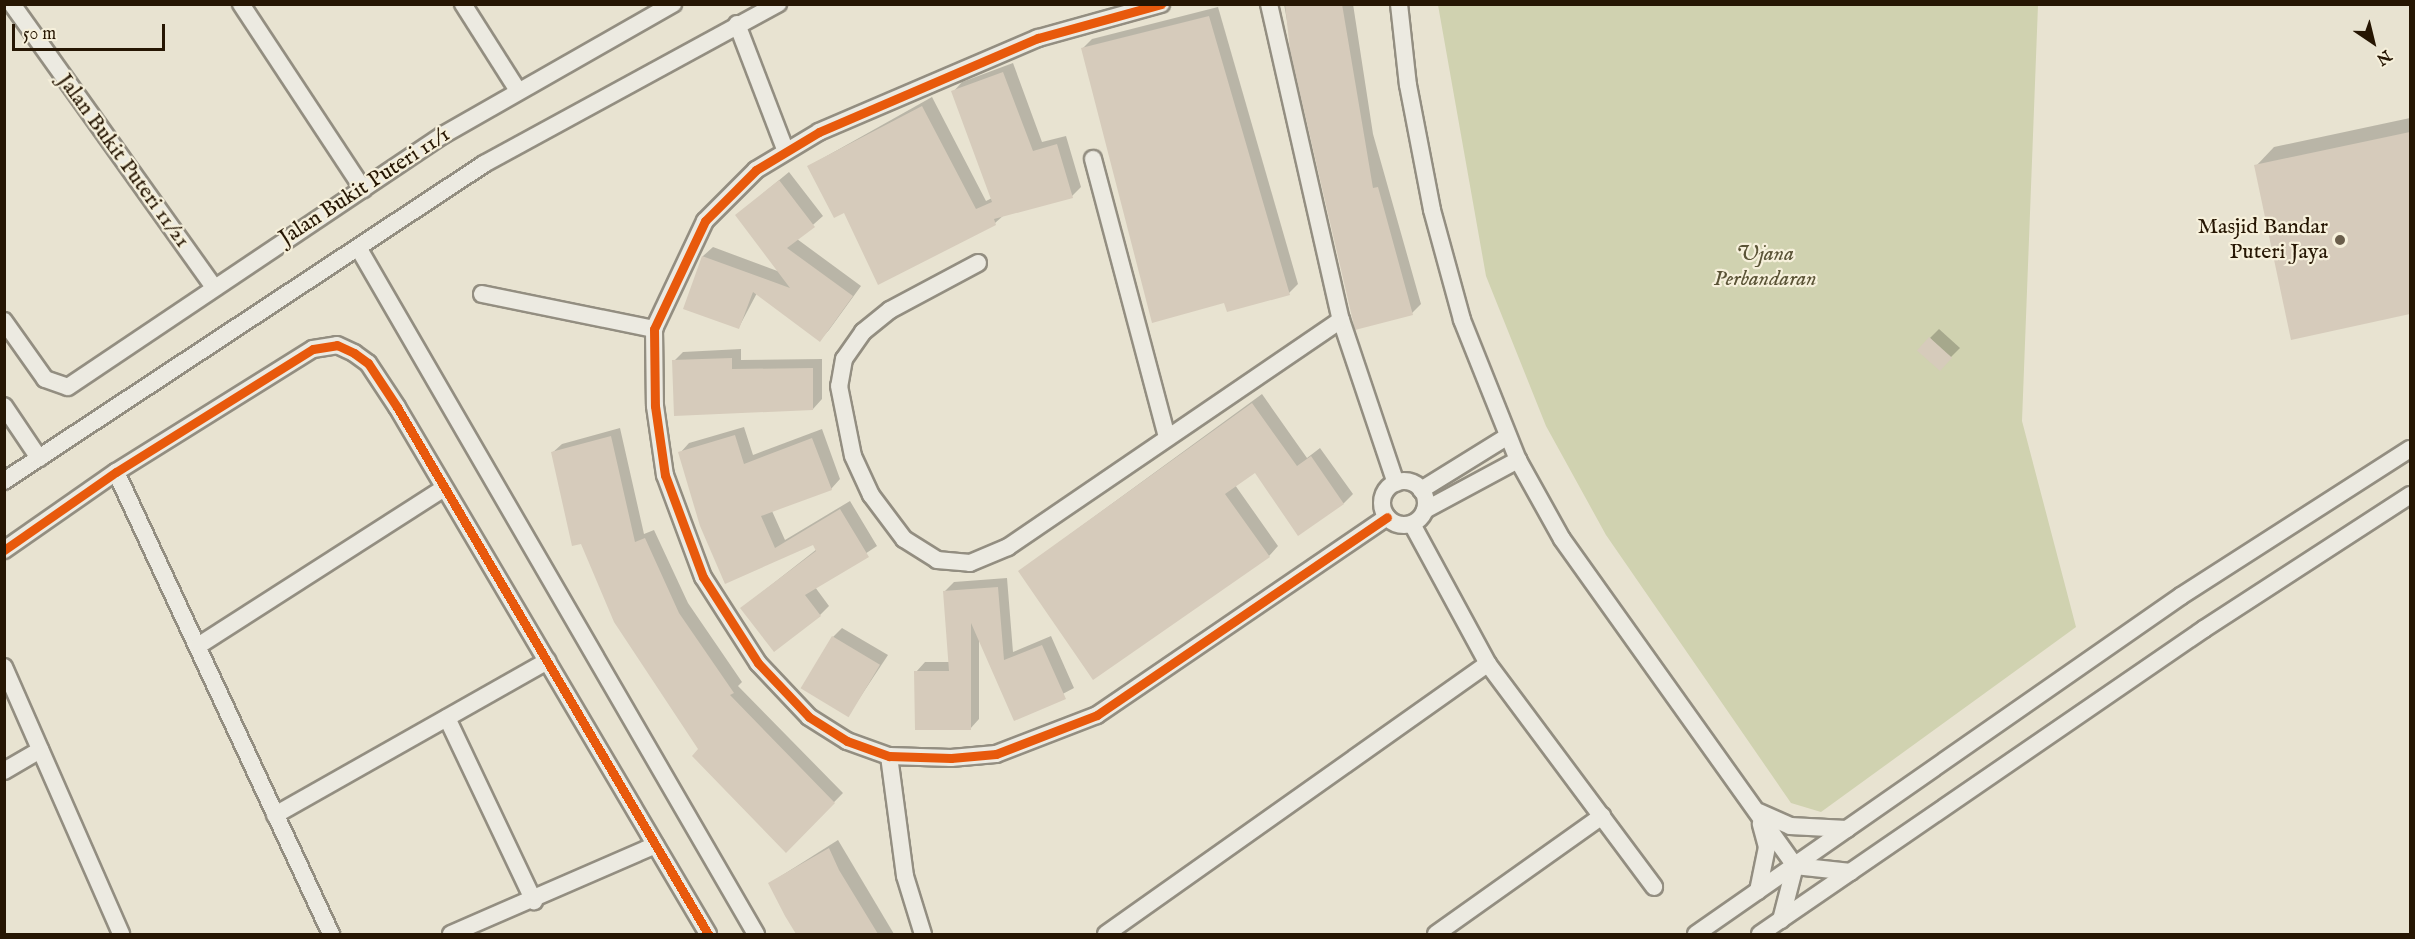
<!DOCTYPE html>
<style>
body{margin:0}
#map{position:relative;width:2415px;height:939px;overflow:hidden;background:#e8e3d1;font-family:"IM FELL English",serif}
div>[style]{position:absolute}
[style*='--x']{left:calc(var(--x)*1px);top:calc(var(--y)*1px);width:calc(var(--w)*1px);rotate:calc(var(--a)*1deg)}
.green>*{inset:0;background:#d0d2b0}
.shadow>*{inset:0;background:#0003}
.building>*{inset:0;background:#d6cbbb;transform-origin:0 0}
.roads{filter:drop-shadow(2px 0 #938e81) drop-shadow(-2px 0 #938e81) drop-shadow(0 2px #938e81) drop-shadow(0 -2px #938e81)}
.minor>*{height:16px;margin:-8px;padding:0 8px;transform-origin:8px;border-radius:8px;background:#eceae1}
.minor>.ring{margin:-8px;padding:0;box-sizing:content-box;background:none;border:16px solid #eceae1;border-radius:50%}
.cycleway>*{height:9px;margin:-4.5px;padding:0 4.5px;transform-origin:4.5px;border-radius:4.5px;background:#e8590c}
.dots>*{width:16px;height:16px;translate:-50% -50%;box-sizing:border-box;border:3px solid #f6f0db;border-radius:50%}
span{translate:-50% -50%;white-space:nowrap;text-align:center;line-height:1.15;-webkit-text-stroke:4.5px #f6f0db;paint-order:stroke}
.street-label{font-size:22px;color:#261603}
.poi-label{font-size:22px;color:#261603}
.right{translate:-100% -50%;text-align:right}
.park-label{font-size:22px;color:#5a5336;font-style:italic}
.frame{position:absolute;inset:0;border:6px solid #261603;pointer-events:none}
.north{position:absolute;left:2343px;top:12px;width:60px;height:60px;-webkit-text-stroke:4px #f6f0db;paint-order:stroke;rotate:145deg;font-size:16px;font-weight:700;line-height:24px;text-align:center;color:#261603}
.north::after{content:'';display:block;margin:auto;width:21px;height:27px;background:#261603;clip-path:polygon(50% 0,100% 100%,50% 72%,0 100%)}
.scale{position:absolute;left:12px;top:24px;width:153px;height:27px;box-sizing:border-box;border:3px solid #261603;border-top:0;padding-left:8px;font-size:18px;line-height:21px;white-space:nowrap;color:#261603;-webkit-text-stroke:4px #f6f0db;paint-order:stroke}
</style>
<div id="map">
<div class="green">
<div style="clip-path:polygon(1438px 5px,2038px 5px,2022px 421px,2076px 627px,1821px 812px,1791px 803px,1606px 535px,1546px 426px,1486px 276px)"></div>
</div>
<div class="shadow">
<div style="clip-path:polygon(1284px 4px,1353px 4px,1373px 134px,1421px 304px,1412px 313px,1292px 49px)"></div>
<div style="clip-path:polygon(1218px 7px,1298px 284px,1289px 293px,1082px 49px,1092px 39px)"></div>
<div style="clip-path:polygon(1013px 63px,1042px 142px,1066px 136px,1081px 187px,1072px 196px,1004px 215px,995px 223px,844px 211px,809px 166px,932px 97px,986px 201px,992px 198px,953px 92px,962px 82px)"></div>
<div style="clip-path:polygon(2410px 118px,2410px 312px,2292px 338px,2256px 166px,2274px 147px)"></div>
<div style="clip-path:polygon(789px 172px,823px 216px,797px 239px,861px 286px,829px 330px,820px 340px,757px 293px,739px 327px,685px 308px,703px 256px,713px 247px,780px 272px,737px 215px)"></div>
<div style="clip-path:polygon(1939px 329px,1960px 348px,1949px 359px,1930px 338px)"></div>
<div style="clip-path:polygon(741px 349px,741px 360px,822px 359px,822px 399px,813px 409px,674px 361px,683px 352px)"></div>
<div style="clip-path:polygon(1262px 394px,1307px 458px,1320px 448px,1353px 494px,1344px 503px,1299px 534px,1255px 471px,1235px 485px,1278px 546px,1269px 556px,1020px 571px)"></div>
<div style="clip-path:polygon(744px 427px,753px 455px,822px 429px,840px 479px,831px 489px,772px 511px,785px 540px,850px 501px,877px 546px,815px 587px,829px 606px,820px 615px,742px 608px,817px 549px,813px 543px,726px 582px,680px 453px,689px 443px)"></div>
<div style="clip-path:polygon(620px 428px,644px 534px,654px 530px,688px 603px,742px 682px,738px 686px,843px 793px,786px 851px,700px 750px,552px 453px,562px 444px)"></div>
<div style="clip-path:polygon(1007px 578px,1013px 652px,1051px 636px,1074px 688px,1015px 719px,979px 639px,979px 719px,970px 729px,916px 672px,925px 662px,950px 662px,944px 592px,954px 582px)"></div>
<div style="clip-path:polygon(842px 628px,888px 655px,849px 714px,833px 637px)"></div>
<div style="clip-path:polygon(838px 840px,894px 934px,801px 934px,770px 883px)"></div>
</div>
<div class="building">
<div style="clip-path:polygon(1285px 4px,1342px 4px,1373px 188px,1378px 187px,1413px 315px,1355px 330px,1290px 50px)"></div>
<div style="clip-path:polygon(1209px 16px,1290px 295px,1227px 312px,1224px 303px,1152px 323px,1081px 48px)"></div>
<div style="clip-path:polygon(1003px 72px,1033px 151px,1057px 144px,1073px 198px,994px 219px,996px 225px,878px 285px,844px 213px,834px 218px,807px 166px,922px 106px,976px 209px,992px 202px,951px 91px)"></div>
<div style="clip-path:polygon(2410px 132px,2410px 314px,2291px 340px,2254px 165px)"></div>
<div style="clip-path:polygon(779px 180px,815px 227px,787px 248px,853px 296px,820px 342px,753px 292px,739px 329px,683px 309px,702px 256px,790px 288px,735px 215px)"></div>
<div style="left:1929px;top:337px;width:31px;height:18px;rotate:42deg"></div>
<div style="clip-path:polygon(732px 358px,732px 369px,813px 368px,813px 410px,674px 416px,672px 360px)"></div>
<div style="clip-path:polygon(1252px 403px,1297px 466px,1311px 456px,1344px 504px,1298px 536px,1255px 473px,1225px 494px,1270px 557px,1093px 680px,1018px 571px)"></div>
<div style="clip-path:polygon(735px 435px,744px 464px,812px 438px,832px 490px,761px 516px,775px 548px,840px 509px,869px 557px,805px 595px,821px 616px,774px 652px,740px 608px,816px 551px,813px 545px,725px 584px,700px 526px,678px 452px)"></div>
<div style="clip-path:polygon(611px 436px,635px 542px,645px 538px,679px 613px,734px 693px,730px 695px,835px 803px,786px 853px,692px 756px,698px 749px,614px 622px,581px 544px,572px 546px,551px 452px)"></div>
<div style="clip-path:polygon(998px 587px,1004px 660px,1042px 645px,1066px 699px,1014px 721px,971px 623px,971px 730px,915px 730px,914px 671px,949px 671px,943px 591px)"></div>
<div style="left:832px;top:636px;width:56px;height:61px;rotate:31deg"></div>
<div style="clip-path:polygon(829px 848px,839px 870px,878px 934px,796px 934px,785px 916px,768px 883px)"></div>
</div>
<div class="roads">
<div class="minor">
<div style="--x:12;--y:4;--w:348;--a:54.5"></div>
<div style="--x:241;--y:4;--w:222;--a:56.6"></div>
<div style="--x:463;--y:4;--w:101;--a:57.6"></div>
<div style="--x:1161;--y:4;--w:128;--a:164.5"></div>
<div style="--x:1038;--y:38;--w:238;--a:156.8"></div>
<div style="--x:819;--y:132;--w:74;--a:148.9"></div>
<div style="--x:756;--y:170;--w:72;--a:135"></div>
<div style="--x:705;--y:221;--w:119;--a:115.3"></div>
<div style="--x:654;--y:329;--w:77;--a:89.3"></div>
<div style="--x:655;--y:406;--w:70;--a:81.8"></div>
<div style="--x:665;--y:475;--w:109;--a:69.6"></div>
<div style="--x:703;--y:577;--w:102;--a:57.4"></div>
<div style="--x:758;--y:663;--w:74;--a:46.6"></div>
<div style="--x:809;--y:717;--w:45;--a:32.3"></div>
<div style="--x:847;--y:741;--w:45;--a:19.7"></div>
<div style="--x:889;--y:756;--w:62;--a:1.8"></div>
<div style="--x:951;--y:758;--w:45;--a:-5.1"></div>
<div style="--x:996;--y:754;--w:108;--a:-21.1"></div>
<div style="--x:1097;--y:715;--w:351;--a:-34.3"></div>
<div style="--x:1269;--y:4;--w:324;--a:77.2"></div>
<div style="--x:1341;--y:320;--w:172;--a:71.4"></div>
<div style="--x:1399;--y:4;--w:81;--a:83.7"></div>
<div style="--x:1408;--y:85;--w:127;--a:79.1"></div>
<div style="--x:1432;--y:210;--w:114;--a:74.7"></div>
<div style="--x:1462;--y:320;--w:151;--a:68.2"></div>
<div style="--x:1518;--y:460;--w:90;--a:60.9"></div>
<div style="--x:1562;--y:539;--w:402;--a:54.5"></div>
<div style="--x:1795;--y:866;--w:56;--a:6.1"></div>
<div style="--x:737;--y:24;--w:134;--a:69"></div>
<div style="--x:1093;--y:159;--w:288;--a:75.1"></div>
<div style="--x:359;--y:249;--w:792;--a:59.91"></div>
<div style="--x:978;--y:263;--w:100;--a:151.9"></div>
<div style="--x:890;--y:310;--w:35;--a:141"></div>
<div style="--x:863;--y:332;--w:33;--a:125"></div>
<div style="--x:844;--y:359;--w:27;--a:100"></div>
<div style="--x:839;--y:386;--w:71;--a:78.7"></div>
<div style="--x:853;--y:456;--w:43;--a:65.2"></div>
<div style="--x:871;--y:495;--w:55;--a:53.1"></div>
<div style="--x:904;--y:539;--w:39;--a:32"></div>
<div style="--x:937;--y:560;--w:33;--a:5"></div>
<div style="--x:970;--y:563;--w:41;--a:-22.8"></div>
<div style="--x:1008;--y:547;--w:403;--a:-34.3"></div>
<div style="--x:482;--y:294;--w:176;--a:11.5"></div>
<div style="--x:4;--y:321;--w:71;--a:54.7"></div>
<div style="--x:45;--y:379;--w:24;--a:19"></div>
<div style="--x:68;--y:387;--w:452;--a:-33.9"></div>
<div style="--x:443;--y:135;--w:265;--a:-29.7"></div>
<div style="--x:4;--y:406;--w:63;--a:56.1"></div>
<div style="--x:116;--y:472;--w:510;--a:65.04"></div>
<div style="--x:4;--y:481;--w:575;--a:-33.44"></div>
<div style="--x:484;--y:164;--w:335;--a:-28.6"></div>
<div class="ring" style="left:1382px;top:481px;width:28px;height:28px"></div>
<div style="--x:1421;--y:490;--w:102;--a:-31.8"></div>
<div style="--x:1425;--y:510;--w:106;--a:-28.3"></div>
<div style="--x:1412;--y:524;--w:159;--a:61.5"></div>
<div style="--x:1488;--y:664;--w:278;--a:53.3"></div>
<div style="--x:4;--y:550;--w:136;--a:-34.9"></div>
<div style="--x:116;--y:472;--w:232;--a:-32"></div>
<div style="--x:313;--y:349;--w:24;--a:-9"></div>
<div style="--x:337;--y:345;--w:19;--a:25"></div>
<div style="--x:354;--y:353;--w:17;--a:36"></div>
<div style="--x:368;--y:363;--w:53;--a:56.6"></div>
<div style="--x:397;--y:407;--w:612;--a:59.45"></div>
<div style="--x:198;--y:646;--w:292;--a:-32.7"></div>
<div style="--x:4;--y:667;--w:292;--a:66.3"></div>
<div style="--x:447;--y:718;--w:203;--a:64.6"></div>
<div style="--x:889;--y:756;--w:121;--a:82.4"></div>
<div style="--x:905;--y:876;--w:61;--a:72.8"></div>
<div style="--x:4;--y:771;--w:42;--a:-30.3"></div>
<div style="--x:1759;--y:812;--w:34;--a:24"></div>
<div style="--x:1790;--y:826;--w:57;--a:3"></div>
<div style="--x:275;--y:815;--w:313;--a:-29.5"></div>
<div style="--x:1758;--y:891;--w:45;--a:-78.4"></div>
<div style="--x:1767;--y:847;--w:24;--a:-105"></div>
<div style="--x:1781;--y:920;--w:56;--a:-75.5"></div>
<div style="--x:451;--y:934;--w:223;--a:-23.5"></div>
<div style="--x:1106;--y:934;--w:468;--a:-35.3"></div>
<div style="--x:1436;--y:934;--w:204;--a:-35.4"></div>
<div style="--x:1696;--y:934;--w:591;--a:-34.87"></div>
<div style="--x:2181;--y:596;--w:272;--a:-32.7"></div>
<div style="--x:1760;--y:934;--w:539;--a:-34.49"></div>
<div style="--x:2204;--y:629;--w:246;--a:-33"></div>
</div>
</div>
<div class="cycleway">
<div style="--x:1161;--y:4;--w:128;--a:164.5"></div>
<div style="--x:1038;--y:38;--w:238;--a:156.8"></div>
<div style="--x:819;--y:132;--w:74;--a:148.9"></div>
<div style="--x:756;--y:170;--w:72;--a:135"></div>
<div style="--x:705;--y:221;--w:119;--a:115.3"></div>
<div style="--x:654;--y:329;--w:77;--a:89.3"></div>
<div style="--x:655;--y:406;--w:70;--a:81.8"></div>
<div style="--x:665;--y:475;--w:109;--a:69.6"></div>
<div style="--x:703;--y:577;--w:102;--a:57.4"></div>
<div style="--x:758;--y:663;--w:74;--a:46.6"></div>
<div style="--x:809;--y:717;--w:45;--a:32.3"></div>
<div style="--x:847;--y:741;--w:45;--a:19.7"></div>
<div style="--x:889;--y:756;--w:62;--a:1.8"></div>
<div style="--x:951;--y:758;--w:45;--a:-5.1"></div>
<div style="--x:996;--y:754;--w:108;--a:-21.1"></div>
<div style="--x:1097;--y:715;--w:351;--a:-34.3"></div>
<div style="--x:4;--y:550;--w:136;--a:-34.9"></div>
<div style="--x:116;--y:472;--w:232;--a:-32"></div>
<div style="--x:313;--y:349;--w:24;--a:-9"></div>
<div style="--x:337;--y:345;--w:19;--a:25"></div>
<div style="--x:354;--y:353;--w:17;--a:36"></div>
<div style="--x:368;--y:363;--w:53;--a:56.6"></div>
<div style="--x:397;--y:407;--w:612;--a:59.45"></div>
</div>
<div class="dots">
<div style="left:2340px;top:240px;background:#6a5e4b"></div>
</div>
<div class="street-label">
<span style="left:123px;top:161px;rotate:54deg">Jalan Bukit Puteri 11/21</span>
<span style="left:365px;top:187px;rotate:-33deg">Jalan Bukit Puteri 11/1</span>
</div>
<div class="poi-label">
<span class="right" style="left:2328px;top:240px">Masjid Bandar<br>Puteri Jaya</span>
</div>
<div class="park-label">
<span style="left:1765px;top:267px">Ujana<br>Perbandaran</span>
</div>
<div class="frame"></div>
<div class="north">N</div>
<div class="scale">50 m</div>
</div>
